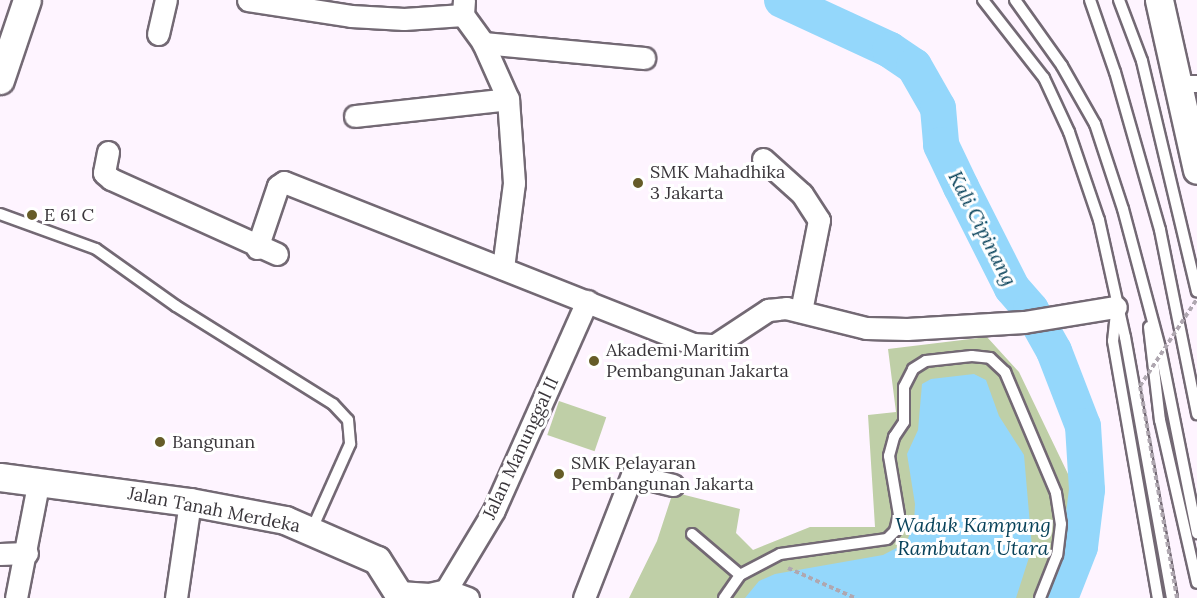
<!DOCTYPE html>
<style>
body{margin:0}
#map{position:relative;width:1197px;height:598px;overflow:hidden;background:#fef4ff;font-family:Lora,serif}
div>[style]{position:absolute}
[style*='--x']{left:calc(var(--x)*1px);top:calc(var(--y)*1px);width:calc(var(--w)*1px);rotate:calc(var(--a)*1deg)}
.green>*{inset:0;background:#bfcfa7;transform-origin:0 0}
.water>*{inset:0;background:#94d7fb}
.river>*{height:36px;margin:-18px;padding:0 18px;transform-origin:18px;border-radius:18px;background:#94d7fb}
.path>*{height:4px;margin-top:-2px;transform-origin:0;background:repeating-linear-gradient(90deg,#afa7b0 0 4.5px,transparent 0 7.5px)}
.roads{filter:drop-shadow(2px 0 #736974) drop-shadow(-2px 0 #736974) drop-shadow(0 2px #736974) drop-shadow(0 -2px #736974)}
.service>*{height:10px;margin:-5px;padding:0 5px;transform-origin:5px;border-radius:5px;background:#fff}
.pedestrian>*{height:16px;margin:-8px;padding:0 8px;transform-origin:8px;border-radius:8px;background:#fff}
.minor>*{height:21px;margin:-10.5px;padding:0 10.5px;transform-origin:10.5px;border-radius:10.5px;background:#fff}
.tertiary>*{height:27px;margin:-13.5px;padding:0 13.5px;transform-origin:13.5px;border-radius:13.5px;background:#fff}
.path-bridge>*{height:4px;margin-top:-2px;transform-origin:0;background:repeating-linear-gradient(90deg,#afa7b0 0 4.5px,transparent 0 7.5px)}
.dots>*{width:16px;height:16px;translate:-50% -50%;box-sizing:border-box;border:3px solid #fff;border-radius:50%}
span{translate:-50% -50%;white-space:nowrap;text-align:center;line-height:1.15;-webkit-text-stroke:6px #fff;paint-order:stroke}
.poi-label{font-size:18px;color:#39353a}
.left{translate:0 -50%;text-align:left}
.street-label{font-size:18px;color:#39353a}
.water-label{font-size:20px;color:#08425a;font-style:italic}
</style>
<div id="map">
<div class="green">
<div style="clip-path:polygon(987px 337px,1019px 372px,1069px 476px,1069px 548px,1053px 598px,629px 598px,657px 541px,673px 492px,740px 509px,736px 533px,753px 550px,810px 527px,875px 527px,868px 415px,896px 412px,888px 349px)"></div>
<div style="left:559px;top:401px;width:50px;height:36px;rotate:19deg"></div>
</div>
<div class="water">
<div style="clip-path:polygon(974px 374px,986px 380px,999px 416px,1024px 455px,1032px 548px,1016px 598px,745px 598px,759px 581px,775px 574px,883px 555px,906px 543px,914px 524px,915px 504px,907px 454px,918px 430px,922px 384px,931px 379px)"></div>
</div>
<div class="river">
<div style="--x:782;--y:0;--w:119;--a:24.8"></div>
<div style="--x:890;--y:50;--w:29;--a:34"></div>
<div style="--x:914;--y:66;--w:48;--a:60.3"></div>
<div style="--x:938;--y:108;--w:37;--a:85"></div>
<div style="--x:941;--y:145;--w:47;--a:64.5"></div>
<div style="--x:961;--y:187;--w:113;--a:63.2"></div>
<div style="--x:1012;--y:288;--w:29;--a:49"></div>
<div style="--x:1031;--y:310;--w:47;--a:60.7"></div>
<div style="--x:1054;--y:351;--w:80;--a:68.9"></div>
<div style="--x:1083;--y:426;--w:64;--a:86.4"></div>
<div style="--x:1087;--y:490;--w:57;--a:97"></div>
<div style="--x:1080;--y:547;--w:55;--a:111.4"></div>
</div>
<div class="path">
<div style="--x:788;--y:568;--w:73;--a:24.1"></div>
</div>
<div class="roads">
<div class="service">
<div style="--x:983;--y:0;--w:99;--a:52"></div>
<div style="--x:1044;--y:78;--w:60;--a:65.2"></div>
<div style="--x:1069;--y:132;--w:93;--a:71.2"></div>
<div style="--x:1099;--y:220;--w:120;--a:77.5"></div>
<div style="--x:1125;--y:337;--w:265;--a:79.8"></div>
<div style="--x:1015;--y:0;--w:81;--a:54.5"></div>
<div style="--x:1062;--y:66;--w:67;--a:60.4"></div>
<div style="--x:1095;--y:124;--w:89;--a:71.8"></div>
<div style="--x:1123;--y:209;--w:144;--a:75.1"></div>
<div style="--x:1160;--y:348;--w:189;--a:78.7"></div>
<div style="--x:1090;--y:0;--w:76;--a:70.9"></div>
<div style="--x:1115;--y:72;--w:164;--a:74.1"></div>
<div style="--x:1160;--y:230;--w:188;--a:78.6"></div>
<div style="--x:1119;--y:0;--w:65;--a:69.3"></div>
<div style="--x:1142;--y:61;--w:237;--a:76.6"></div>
<div style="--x:0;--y:214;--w:102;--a:20"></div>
<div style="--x:96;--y:249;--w:98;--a:35.5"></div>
<div style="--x:176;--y:306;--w:185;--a:32"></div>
<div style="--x:333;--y:404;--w:22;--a:47"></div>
<div style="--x:348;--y:420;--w:24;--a:85"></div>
<div style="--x:350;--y:444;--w:93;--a:114.1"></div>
<div style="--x:1116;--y:313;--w:28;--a:96"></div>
<div style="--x:1113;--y:341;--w:261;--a:80.1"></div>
<div style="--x:1149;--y:327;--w:94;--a:83.3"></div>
<div style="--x:1160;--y:420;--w:167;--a:77.2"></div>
<div style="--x:692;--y:534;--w:63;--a:40.5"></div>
<div style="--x:724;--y:598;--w:28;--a:-55"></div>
<div style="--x:740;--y:575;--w:45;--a:-27.7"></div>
<div style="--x:780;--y:554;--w:108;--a:-8"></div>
<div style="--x:887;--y:539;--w:11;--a:-45"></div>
<div style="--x:895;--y:531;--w:16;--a:-76"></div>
<div style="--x:899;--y:515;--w:60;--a:-99.6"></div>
<div style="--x:889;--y:456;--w:20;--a:-75"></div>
<div style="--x:894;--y:437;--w:18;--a:-56"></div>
<div style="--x:904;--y:422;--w:35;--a:-90"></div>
<div style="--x:904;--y:387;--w:20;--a:-63"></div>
<div style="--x:913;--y:369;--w:15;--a:-32"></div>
<div style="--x:926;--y:361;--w:46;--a:-6.2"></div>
<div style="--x:972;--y:356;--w:18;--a:6"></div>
<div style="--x:990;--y:358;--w:21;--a:43"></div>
<div style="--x:1005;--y:372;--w:131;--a:67.1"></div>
<div style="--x:1056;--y:493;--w:31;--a:81"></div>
<div style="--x:1061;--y:524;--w:31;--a:97"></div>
<div style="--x:1057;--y:555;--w:46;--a:111.6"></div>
</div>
<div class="pedestrian">
<div style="--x:1180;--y:84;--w:17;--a:0"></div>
</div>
<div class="minor">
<div style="--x:248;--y:0;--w:104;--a:8.8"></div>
<div style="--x:351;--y:16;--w:53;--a:3.2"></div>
<div style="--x:404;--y:19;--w:59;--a:-3.9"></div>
<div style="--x:464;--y:0;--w:15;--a:94"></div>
<div style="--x:463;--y:15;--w:34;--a:54"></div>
<div style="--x:483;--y:43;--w:61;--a:65.9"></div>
<div style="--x:508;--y:99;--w:84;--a:85.9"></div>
<div style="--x:514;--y:183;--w:86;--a:97.4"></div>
<div style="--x:158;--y:34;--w:35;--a:-77"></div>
<div style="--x:483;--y:43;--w:162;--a:5.3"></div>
<div style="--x:355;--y:116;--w:154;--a:-6.3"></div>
<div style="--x:108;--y:152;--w:21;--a:101"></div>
<div style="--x:104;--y:173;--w:9;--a:41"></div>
<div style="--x:111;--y:179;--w:182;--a:24.3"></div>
<div style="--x:763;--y:159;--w:52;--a:41.9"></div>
<div style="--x:802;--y:194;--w:31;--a:57"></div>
<div style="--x:819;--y:220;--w:93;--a:101.2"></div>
<div style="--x:257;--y:248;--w:65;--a:-71.3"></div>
<div style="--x:278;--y:186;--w:7;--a:-34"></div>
<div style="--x:284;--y:182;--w:440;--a:21.6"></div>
<div style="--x:693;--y:344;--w:22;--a:3"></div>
<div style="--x:715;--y:345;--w:64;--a:-33.4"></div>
<div style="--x:768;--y:310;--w:18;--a:-6"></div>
<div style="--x:786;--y:308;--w:82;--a:14"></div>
<div style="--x:866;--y:328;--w:41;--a:1.4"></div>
<div style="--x:907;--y:329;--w:117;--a:-3.4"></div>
<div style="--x:1024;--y:322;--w:93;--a:-9.3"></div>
<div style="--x:0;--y:554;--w:27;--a:-2"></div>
<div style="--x:399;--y:592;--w:30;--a:4"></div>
<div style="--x:429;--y:594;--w:17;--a:-13"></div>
<div style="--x:16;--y:598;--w:120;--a:-79"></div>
<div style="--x:176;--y:598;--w:97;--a:-81.7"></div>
<div style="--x:468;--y:598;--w:23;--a:-160"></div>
<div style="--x:446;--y:590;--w:93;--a:-59"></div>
<div style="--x:494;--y:510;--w:229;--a:-66"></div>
<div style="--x:584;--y:598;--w:132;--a:-68.7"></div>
<div style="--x:632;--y:475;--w:42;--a:13.7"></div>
</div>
<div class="tertiary">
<div style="--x:1159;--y:0;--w:174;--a:77.4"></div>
<div style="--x:0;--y:80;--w:84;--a:-71.4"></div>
<div style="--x:0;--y:477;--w:192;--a:7.5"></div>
<div style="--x:190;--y:502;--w:97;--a:10.7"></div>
<div style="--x:285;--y:520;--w:100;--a:23.5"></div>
<div style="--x:377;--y:560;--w:45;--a:57.7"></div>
</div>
</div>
<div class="path-bridge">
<div style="--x:1177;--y:598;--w:215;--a:-99.9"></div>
<div style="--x:1140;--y:386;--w:104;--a:-56.8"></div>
</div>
<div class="dots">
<div style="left:638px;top:183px;background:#665c28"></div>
<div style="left:32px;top:215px;background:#665c28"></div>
<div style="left:594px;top:361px;background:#665c28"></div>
<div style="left:160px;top:442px;background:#665c28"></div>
<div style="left:559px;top:474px;background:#665c28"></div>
</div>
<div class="poi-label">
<span class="left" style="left:650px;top:183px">SMK Mahadhika<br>3 Jakarta</span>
<span class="left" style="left:44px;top:215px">E 61 C</span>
<span class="left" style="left:606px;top:361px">Akademi Maritim<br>Pembangunan Jakarta</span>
<span class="left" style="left:172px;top:442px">Bangunan</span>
<span class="left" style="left:571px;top:474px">SMK Pelayaran<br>Pembangunan Jakarta</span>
</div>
<div class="street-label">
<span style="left:521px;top:448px;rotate:-65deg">Jalan Manunggal II</span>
<span style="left:214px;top:510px;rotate:11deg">Jalan Tanah Merdeka</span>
</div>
<div class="water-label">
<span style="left:983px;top:228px;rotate:63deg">Kali Cipinang</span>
<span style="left:973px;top:536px">Waduk Kampung<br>Rambutan Utara</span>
</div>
</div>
